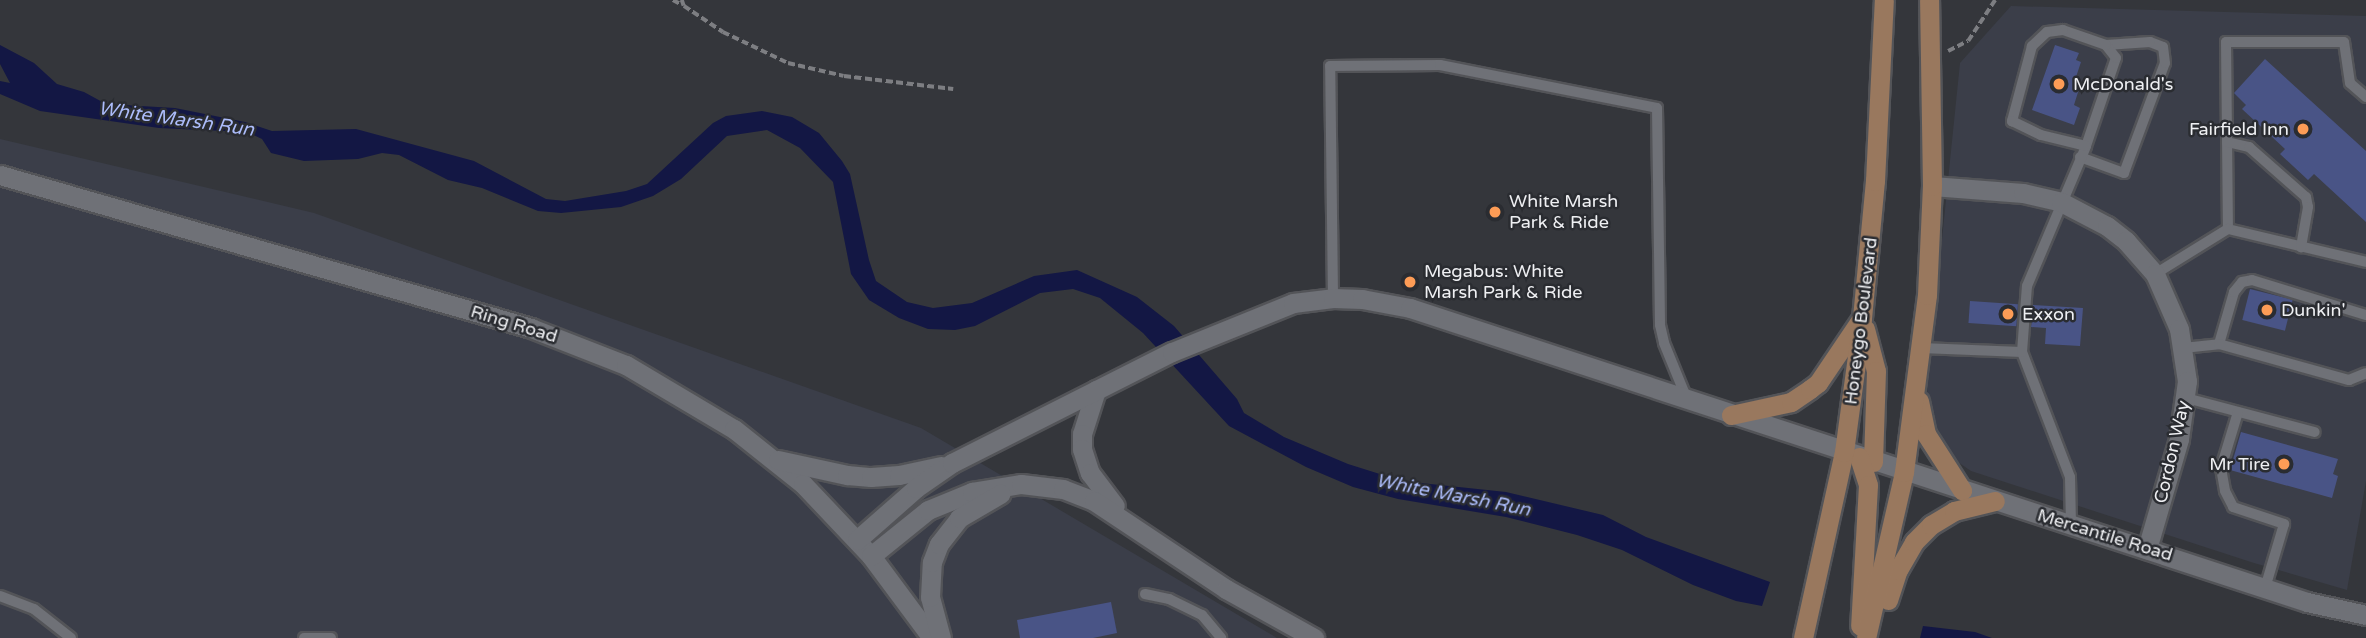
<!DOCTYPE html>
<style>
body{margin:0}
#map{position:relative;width:2366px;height:638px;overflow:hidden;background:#34363b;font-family:"Varela Round",sans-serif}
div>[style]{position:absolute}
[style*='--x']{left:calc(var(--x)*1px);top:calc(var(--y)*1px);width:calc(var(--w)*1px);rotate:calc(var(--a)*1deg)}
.built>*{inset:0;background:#3b3e49}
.water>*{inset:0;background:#131744}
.building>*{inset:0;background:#495486;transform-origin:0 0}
.path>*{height:3.5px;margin-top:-1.75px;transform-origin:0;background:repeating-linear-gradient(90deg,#7d7e82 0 7px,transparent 0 10.5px)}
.roads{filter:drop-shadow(2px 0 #535458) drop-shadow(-2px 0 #535458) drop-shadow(0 2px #535458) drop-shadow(0 -2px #535458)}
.service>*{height:10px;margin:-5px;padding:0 5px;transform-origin:5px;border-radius:5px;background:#6f7177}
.minor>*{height:19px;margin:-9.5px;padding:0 9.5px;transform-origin:9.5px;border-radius:9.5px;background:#6f7177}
.secondary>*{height:19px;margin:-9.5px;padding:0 9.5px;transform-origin:9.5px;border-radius:9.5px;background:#99785e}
.dots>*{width:19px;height:19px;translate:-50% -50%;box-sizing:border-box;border:4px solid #2a2c31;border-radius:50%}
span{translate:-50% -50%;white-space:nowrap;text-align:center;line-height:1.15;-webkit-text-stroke:5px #2a2c31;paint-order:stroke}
.poi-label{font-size:18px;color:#eff0f3}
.left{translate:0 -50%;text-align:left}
.right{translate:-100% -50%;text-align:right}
.street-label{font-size:18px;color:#eff0f3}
.water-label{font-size:19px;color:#acbcfa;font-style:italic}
</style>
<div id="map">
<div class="built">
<div style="clip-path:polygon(2011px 6px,2366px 16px,2366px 481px,2347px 590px,2254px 563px,1971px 471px,1955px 460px,1939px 440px,1928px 406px,1927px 386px,1960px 63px)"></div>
<div style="clip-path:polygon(0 139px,314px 213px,921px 428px,1277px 638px,0 638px)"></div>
</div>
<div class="water">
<div style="clip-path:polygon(0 45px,34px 63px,57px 84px,84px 92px,106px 104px,175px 108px,245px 122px,272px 131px,356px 129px,474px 161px,546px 199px,565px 201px,626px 191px,647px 184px,713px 123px,726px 116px,762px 111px,792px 117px,819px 133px,842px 161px,850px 174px,869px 260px,876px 281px,907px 302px,933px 308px,972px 303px,1034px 276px,1077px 270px,1137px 297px,1174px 326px,1237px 399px,1244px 413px,1284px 437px,1348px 464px,1402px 481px,1506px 492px,1603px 515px,1646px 537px,1770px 582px,1762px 606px,1736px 601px,1693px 585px,1622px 550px,1577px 535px,1506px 517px,1398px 499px,1353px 487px,1306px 467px,1229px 426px,1143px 333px,1100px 298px,1073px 289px,1040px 293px,975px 326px,955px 330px,928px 329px,899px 318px,869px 300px,851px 274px,833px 182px,800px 148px,767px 130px,727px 136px,681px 179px,653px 196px,621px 207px,561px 213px,538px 211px,482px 188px,448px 180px,399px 155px,382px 153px,358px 159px,304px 161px,271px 153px,262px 139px,247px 132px,159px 128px,40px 111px,0 94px,0 81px,10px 83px,0 64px)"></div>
<div style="clip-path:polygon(1923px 626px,1975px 632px,1992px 638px,1920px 638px)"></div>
</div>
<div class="building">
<div style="clip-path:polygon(2055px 45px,2079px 53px,2076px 60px,2081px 62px,2074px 83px,2080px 86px,2074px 105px,2080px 108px,2074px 125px,2032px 110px)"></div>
<div style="clip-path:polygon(2265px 59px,2366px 151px,2366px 222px,2314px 174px,2308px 180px,2280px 154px,2285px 149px,2242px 109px,2246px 105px,2234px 93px)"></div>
<div style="left:2250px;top:289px;width:44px;height:32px;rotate:14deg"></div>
<div style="left:1970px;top:301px;width:48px;height:22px;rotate:4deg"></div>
<div style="clip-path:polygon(2033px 305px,2083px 308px,2080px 346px,2045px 344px,2046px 328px,2031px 327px)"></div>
<div style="clip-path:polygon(2241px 432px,2338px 459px,2333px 474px,2338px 476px,2332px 498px,2230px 470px)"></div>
<div style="clip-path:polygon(1111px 602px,1117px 633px,1093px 638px,1020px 638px,1017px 620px)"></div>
</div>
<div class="path">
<div style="--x:673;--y:0;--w:10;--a:29"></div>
<div style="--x:682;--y:0;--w:6;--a:72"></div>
<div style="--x:684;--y:6;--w:47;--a:33.7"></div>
<div style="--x:723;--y:32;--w:72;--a:25.5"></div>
<div style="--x:788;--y:63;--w:57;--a:13.1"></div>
<div style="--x:844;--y:76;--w:110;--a:6.8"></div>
<div style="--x:1948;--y:51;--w:22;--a:-27"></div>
<div style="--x:1968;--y:41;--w:49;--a:-56.6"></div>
</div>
<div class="roads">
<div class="service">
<div style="--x:2366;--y:97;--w:21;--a:-139"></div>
<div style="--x:2350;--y:83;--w:41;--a:-98.3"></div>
<div style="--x:2344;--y:42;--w:118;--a:180"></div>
<div style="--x:2226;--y:42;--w:187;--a:89.4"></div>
<div style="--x:2228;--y:229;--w:142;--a:13.4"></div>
<div style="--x:2227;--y:142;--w:23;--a:13"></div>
<div style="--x:2249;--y:147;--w:76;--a:41.3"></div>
<div style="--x:2306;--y:197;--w:10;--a:79"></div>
<div style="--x:2308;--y:207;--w:41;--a:99.9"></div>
<div style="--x:2080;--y:157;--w:47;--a:20"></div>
<div style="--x:2124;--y:173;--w:117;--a:-69.6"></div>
<div style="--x:2165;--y:63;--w:16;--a:-97"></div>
<div style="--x:2163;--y:47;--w:14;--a:-159"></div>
<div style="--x:2150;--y:42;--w:44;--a:176.1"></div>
<div style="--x:2155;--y:274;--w:86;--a:-31.7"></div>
<div style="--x:1333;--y:298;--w:232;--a:-90.7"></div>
<div style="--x:1330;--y:66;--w:110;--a:-0.5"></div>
<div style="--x:1440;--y:65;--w:221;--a:11.2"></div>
<div style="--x:1657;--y:108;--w:217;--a:89.2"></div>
<div style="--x:1660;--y:325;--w:18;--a:77"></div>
<div style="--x:1664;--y:343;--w:58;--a:67.8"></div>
<div style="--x:2219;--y:344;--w:54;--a:-73.9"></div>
<div style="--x:2234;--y:292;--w:13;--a:-51"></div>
<div style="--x:2242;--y:282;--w:10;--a:-11"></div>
<div style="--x:2252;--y:280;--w:119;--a:17.1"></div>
<div style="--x:1921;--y:348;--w:101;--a:2.3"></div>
<div style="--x:2183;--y:348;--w:36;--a:-6"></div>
<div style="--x:2219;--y:344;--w:135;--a:15.5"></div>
<div style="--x:2349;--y:380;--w:18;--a:-22"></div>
<div style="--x:2186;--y:398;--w:133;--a:14.8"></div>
<div style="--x:2238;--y:412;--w:59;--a:106.9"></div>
<div style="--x:2221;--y:468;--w:23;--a:80"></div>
<div style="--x:2225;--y:491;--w:18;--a:63"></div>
<div style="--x:2233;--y:507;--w:54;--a:18.4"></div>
<div style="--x:2284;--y:524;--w:67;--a:106.5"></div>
<div style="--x:2071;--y:525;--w:48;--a:-91.2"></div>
<div style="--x:2070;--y:477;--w:134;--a:-111"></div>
<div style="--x:2022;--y:352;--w:66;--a:-85.7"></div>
<div style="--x:2027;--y:286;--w:152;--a:-67.1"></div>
<div style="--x:2086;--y:146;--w:93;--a:-71.2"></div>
<div style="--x:2116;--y:58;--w:16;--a:-128"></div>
<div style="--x:2106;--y:45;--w:46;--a:-160.8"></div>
<div style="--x:2063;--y:30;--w:16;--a:173"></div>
<div style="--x:2047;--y:32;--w:21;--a:137"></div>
<div style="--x:2032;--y:46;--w:78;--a:104.9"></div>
<div style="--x:2012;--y:121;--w:32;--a:26"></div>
<div style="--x:2041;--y:135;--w:46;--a:13.7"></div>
<div style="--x:1145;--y:594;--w:25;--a:12"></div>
<div style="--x:1169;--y:599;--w:37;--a:26"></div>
<div style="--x:1202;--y:615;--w:30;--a:50"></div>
<div style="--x:0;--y:596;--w:36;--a:21"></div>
<div style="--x:34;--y:609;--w:47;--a:38.1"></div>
<div style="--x:304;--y:638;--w:27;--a:0"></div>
</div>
<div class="minor">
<div style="--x:0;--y:175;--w:553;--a:16.07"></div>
<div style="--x:531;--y:328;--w:102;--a:21.3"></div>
<div style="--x:626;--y:365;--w:126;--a:30.7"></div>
<div style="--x:734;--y:429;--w:88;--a:38.6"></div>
<div style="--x:803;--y:484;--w:99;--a:46.6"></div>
<div style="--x:871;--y:556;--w:102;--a:53.4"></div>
<div style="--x:1932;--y:186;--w:91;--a:4.4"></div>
<div style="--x:2023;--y:193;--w:39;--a:13"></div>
<div style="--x:2061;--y:202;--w:52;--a:27.6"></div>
<div style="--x:2107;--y:226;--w:24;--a:38"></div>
<div style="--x:2126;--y:241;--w:44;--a:48.7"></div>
<div style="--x:2155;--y:274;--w:60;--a:66.4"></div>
<div style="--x:2179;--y:329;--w:53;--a:81.3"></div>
<div style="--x:2187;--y:381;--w:59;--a:97.9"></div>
<div style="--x:2179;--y:439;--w:115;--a:106.2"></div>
<div style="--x:1096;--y:390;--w:46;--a:107.7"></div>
<div style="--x:1082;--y:434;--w:15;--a:90"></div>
<div style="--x:1082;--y:449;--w:25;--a:72"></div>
<div style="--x:1090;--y:473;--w:41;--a:52.9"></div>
<div style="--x:778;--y:460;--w:71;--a:12.3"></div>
<div style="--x:847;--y:475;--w:24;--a:5"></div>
<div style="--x:871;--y:477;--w:28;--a:-4"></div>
<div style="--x:899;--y:475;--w:43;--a:-12.1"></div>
<div style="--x:857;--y:540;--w:79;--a:-41.4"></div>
<div style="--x:916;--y:488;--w:44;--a:-34.8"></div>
<div style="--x:952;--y:463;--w:246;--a:-26.8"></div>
<div style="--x:1172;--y:352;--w:131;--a:-22"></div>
<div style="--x:1293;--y:303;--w:40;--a:-7.1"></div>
<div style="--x:1333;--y:298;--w:29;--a:2"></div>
<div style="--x:1362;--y:299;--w:49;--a:10.6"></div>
<div style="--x:1410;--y:308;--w:944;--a:18.15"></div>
<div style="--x:2307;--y:602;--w:60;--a:12.4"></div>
<div style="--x:871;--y:556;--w:73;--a:-38.9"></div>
<div style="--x:928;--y:510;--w:48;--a:-22.2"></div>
<div style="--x:972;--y:492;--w:50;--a:-9.3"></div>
<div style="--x:1021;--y:484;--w:42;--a:6.8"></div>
<div style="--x:1063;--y:489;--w:33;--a:21"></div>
<div style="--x:1094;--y:501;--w:159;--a:33.7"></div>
<div style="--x:1226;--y:589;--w:101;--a:29.1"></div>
<div style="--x:941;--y:638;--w:42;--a:-105"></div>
<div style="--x:930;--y:597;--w:35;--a:-87"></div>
<div style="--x:932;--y:562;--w:19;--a:-69"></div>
<div style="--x:939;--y:544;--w:33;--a:-52"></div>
<div style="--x:959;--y:518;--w:48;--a:-30.3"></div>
</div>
<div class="secondary">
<div style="--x:1865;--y:329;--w:43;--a:75.3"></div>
<div style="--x:1876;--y:371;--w:91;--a:91.9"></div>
<div style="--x:1919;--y:401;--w:34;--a:78"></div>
<div style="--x:1926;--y:434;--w:67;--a:57.3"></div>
<div style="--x:1731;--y:415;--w:61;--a:-12.2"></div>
<div style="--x:1791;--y:402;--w:23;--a:-34"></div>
<div style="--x:1810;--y:389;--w:10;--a:-37"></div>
<div style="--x:1818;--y:383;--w:75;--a:-55.9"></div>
<div style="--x:1859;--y:457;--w:29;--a:72"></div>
<div style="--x:1868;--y:485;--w:141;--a:93.2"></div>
<div style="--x:1888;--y:600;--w:32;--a:-72"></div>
<div style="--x:1898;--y:570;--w:32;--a:-60"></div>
<div style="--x:1914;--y:542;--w:24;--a:-45"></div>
<div style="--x:1931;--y:525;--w:27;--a:-31"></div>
<div style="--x:1954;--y:511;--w:42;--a:-13.7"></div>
<div style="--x:1803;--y:638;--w:190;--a:-77.6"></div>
<div style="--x:1844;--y:452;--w:135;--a:-82.3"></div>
<div style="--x:1862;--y:318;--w:138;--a:-84.6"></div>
<div style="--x:1875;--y:181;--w:181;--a:-87.2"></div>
<div style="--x:1866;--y:638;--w:170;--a:-77.1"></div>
<div style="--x:1904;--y:472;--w:178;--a:-82.6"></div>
<div style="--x:1927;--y:295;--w:109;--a:-87.4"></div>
<div style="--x:1932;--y:186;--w:186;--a:-90.9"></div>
</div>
</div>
<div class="dots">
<div style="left:2059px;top:84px;background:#fd9c56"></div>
<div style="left:2303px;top:129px;background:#fd9c56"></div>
<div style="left:1495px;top:212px;background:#fd9c56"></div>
<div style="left:1410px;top:282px;background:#fd9c56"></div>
<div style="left:2267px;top:310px;background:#fd9c56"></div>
<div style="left:2008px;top:314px;background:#fd9c56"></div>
<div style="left:2284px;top:464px;background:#fd9c56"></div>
</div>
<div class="poi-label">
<span class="left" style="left:2073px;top:84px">McDonald's</span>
<span class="right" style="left:2289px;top:129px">Fairfield Inn</span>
<span class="left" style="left:1509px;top:212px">White Marsh<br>Park &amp; Ride</span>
<span class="left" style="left:1424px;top:282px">Megabus: White<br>Marsh Park &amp; Ride</span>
<span class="left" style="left:2281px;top:310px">Dunkin'</span>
<span class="left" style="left:2022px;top:314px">Exxon</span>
<span class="right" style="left:2270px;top:464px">Mr Tire</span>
</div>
<div class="street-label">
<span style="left:1861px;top:321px;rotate:-83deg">Honeygo Boulevard</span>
<span style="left:514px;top:324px;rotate:17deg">Ring Road</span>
<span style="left:2172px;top:452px;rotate:-77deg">Cordon Way</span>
<span style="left:2105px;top:535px;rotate:17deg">Mercantile Road</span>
</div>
<div class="water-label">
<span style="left:176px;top:120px;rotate:8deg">White Marsh Run</span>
<span style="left:1453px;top:496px;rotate:11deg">White Marsh Run</span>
</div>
</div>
